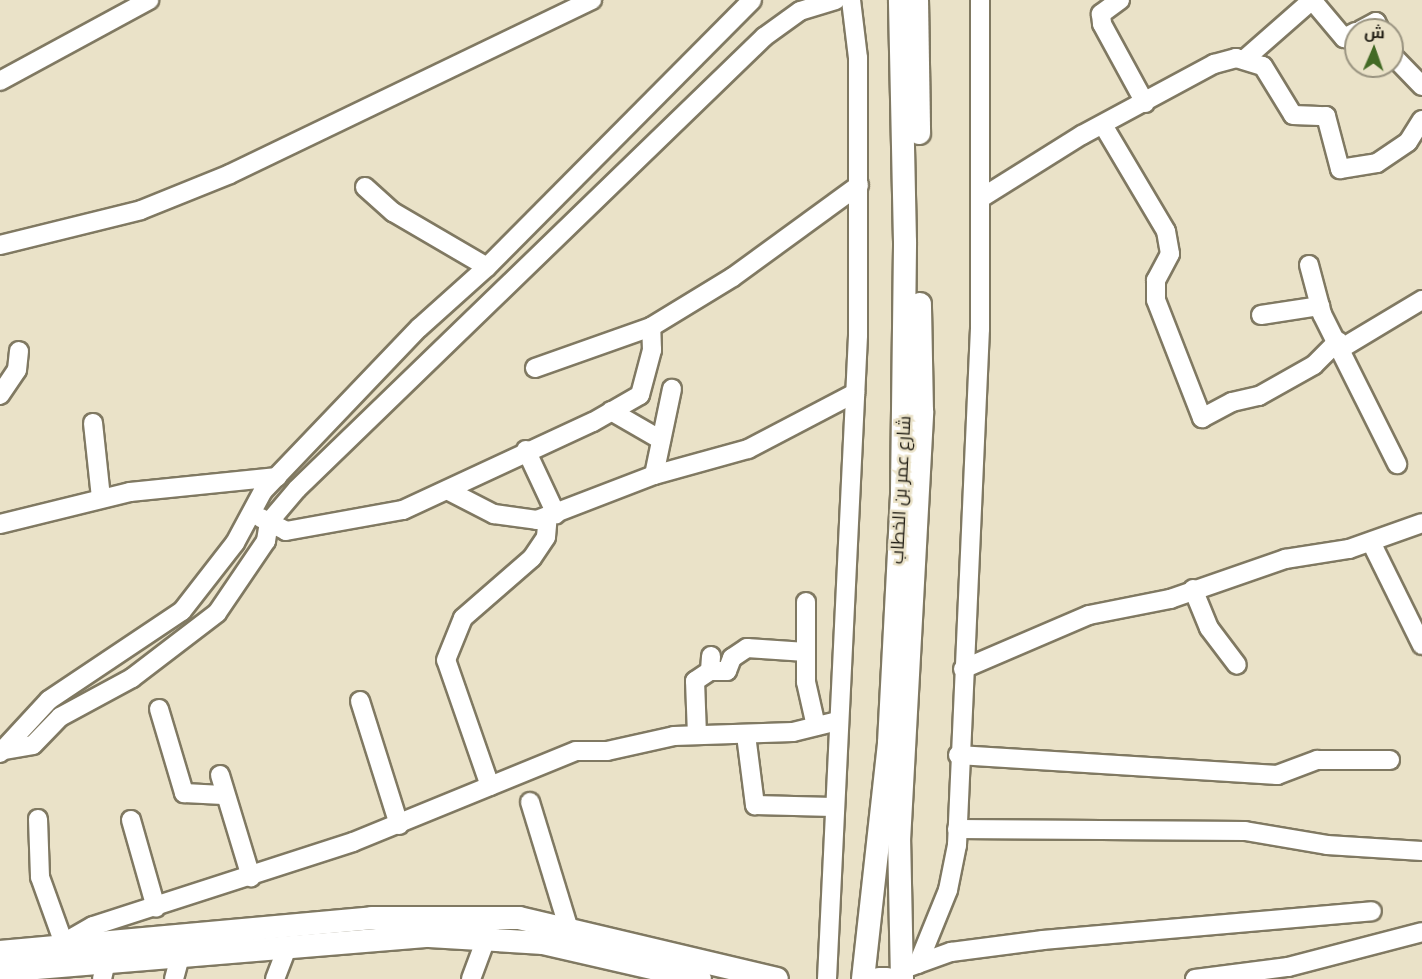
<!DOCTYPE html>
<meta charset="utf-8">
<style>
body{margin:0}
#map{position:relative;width:1422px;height:979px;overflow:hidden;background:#eae2c8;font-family:"PT Sans",Cairo,sans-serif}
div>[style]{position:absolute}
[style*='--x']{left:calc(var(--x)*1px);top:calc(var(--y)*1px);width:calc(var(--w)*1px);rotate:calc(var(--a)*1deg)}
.roads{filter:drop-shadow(2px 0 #807962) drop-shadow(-2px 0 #807962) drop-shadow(0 2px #807962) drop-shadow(0 -2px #807962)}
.minor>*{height:18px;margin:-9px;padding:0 9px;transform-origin:9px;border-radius:9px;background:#fff}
.major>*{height:22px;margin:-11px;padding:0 11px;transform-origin:11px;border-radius:11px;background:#fff}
span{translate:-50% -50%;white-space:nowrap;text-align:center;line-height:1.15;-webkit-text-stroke:5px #eae2c8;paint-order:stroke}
.street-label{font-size:18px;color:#1f1c13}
.north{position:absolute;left:1344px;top:18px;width:60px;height:60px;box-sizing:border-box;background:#eae2c8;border:2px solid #999380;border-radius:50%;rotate:2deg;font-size:16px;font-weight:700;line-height:24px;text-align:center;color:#1f1c13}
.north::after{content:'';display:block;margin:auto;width:21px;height:27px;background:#436a25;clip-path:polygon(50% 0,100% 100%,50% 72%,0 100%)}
</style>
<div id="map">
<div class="roads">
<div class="minor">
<div style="--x:1120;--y:0;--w:24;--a:144"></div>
<div style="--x:1101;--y:14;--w:10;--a:84"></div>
<div style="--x:1102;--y:24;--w:90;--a:61.4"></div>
<div style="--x:1312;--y:0;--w:50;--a:49.9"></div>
<div style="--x:1344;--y:38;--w:13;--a:-27"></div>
<div style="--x:1361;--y:30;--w:17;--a:-28"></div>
<div style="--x:1376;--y:22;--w:9;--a:63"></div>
<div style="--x:1392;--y:55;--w:43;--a:45.9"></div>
<div style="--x:1246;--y:58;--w:88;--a:-41.3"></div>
<div style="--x:0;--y:81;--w:170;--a:-28.5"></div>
<div style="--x:1103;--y:125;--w:123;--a:59.3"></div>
<div style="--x:1166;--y:231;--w:23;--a:80"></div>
<div style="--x:1170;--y:254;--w:30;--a:118"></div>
<div style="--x:1156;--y:280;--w:20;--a:90"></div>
<div style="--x:1156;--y:300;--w:127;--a:68.7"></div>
<div style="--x:1202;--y:418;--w:34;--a:-28"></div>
<div style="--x:1232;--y:402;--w:28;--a:-13"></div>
<div style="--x:1259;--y:396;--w:63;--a:-29.4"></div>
<div style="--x:1314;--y:365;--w:34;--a:-45"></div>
<div style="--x:365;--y:187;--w:38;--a:42"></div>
<div style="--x:393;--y:212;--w:109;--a:30.3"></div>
<div style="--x:981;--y:198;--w:119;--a:-32"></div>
<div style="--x:1082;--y:135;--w:150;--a:-28.3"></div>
<div style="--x:1214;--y:64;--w:23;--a:-15"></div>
<div style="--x:1236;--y:58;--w:28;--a:17"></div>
<div style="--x:1263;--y:66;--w:57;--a:58.5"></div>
<div style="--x:1293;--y:115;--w:33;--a:2"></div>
<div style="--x:1326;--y:116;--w:55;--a:75.2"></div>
<div style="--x:1340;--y:169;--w:37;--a:-9"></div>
<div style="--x:1377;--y:163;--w:37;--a:-34"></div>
<div style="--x:1408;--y:142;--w:26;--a:-58"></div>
<div style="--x:0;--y:245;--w:145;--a:-13.9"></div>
<div style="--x:141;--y:210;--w:96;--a:-22"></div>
<div style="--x:230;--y:174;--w:402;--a:-25.7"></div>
<div style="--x:1309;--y:265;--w:51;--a:75.1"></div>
<div style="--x:1322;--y:314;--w:168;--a:63.4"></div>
<div style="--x:1261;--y:315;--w:60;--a:-8.7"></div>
<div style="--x:1342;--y:348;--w:93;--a:-31"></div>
<div style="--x:535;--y:368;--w:123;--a:-19.5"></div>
<div style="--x:651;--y:327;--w:96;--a:-31.4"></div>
<div style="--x:733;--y:277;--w:156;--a:-36.1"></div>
<div style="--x:0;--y:395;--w:30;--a:-56"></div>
<div style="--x:17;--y:370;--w:19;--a:-84"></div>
<div style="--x:611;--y:411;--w:58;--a:30.1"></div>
<div style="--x:93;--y:423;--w:75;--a:83.9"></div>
<div style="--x:526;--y:450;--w:71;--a:64.9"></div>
<div style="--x:654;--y:475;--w:88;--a:-78.2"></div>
<div style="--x:447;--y:490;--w:53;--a:27.1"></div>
<div style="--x:494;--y:514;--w:43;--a:7.9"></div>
<div style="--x:537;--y:520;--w:125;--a:-21"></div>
<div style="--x:654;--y:475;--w:98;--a:-15.5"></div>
<div style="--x:748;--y:449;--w:121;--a:-27.6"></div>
<div style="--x:261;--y:518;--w:28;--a:27"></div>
<div style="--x:286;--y:531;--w:119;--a:-10.2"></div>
<div style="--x:403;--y:510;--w:209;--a:-24.9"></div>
<div style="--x:593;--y:422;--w:54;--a:-29.9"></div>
<div style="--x:640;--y:395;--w:47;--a:-75.1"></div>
<div style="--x:652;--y:350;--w:23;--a:-92"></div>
<div style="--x:0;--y:524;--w:134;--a:-13.8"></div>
<div style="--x:130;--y:492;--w:148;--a:-5.8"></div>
<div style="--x:1371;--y:542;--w:115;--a:63.7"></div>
<div style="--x:1193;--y:589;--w:42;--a:67.7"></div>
<div style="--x:1209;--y:628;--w:46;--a:52.9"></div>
<div style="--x:806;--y:602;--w:80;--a:90"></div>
<div style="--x:806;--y:682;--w:45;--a:77.2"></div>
<div style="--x:963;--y:669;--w:137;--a:-23.2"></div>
<div style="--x:1089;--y:615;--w:83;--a:-11.2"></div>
<div style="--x:1170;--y:599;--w:122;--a:-19.2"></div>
<div style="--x:1285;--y:559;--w:65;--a:-8.9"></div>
<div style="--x:1349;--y:549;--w:77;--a:-19.6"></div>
<div style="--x:710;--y:671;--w:17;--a:0"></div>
<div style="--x:727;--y:671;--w:14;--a:-69"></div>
<div style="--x:732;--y:658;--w:18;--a:-34"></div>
<div style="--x:747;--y:648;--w:59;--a:3.9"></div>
<div style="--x:360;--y:701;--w:130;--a:72.5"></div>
<div style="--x:159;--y:709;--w:88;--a:73.4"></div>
<div style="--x:184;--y:793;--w:39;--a:3"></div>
<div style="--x:697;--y:735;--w:54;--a:-92.1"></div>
<div style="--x:695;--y:681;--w:18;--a:-34"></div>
<div style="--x:710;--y:671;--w:15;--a:-86"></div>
<div style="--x:746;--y:735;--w:71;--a:82.7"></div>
<div style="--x:755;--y:805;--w:78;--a:1.5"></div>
<div style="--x:5;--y:750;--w:28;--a:-10"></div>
<div style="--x:33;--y:745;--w:39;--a:-46"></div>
<div style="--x:60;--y:717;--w:82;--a:-28.4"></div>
<div style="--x:132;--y:678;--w:107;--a:-37.4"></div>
<div style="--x:217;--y:613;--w:87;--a:-55.8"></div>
<div style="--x:266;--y:541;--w:19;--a:-81"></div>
<div style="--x:269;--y:522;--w:43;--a:-49.7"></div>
<div style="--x:297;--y:489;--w:650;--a:-44.06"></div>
<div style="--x:764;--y:37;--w:44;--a:-35.8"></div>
<div style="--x:800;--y:11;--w:37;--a:-17"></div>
<div style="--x:0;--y:753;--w:72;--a:-47.2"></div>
<div style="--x:49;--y:700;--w:160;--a:-33.8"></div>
<div style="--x:182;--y:611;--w:86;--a:-52.1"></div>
<div style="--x:235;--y:543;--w:59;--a:-61.7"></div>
<div style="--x:263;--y:491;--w:226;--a:-46.3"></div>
<div style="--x:419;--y:328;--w:91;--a:-41.9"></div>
<div style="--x:487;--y:267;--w:376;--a:-45.2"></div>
<div style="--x:958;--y:755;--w:320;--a:3.6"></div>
<div style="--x:1277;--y:775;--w:43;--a:-20.6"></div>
<div style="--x:1317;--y:760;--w:73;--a:0"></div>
<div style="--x:220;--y:775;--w:107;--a:73.1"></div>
<div style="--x:490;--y:786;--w:133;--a:-109.2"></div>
<div style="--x:446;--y:660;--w:45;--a:-68"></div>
<div style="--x:463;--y:618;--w:91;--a:-41"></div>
<div style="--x:532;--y:558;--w:25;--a:-56"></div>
<div style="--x:546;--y:537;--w:21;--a:-85"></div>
<div style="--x:530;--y:802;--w:130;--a:73"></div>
<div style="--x:38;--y:819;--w:58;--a:88"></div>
<div style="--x:40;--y:877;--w:68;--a:70.2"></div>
<div style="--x:131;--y:820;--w:91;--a:74.1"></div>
<div style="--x:957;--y:829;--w:288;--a:0.4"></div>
<div style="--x:1245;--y:831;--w:83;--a:9.7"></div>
<div style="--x:1327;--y:845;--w:95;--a:3.6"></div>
<div style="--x:58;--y:946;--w:40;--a:-29.7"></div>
<div style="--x:93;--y:926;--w:273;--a:-17.9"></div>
<div style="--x:353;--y:842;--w:241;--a:-22.2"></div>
<div style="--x:576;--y:751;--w:31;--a:0"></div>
<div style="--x:607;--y:751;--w:69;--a:-12.6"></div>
<div style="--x:674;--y:736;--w:119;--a:-1.9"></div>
<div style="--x:793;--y:732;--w:46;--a:-13.7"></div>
<div style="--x:918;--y:964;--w:80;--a:-67.9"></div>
<div style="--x:948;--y:890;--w:46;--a:-78.7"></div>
<div style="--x:957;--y:845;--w:517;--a:-87.45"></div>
<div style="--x:980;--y:329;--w:329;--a:-90"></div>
<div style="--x:909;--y:967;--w:45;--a:-19.7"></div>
<div style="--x:951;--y:952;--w:93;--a:-7.4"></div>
<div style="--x:1043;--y:940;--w:330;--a:-5"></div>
<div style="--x:102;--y:979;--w:17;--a:-77"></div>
<div style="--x:174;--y:979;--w:24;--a:-75"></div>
<div style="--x:275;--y:979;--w:34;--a:-69"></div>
<div style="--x:471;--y:979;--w:46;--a:-69.6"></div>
<div style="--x:827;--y:979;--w:645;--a:-87.24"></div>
<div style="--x:858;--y:335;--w:277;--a:-90"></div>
<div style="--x:858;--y:58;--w:58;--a:-96.9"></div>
<div style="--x:1195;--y:979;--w:94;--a:-7.4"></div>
<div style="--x:1288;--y:967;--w:138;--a:-14.6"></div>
</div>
<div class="major">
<div style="--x:917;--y:0;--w:133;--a:89.1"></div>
<div style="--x:0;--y:952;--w:374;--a:-5.2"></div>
<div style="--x:372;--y:918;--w:147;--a:0"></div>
<div style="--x:519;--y:918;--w:265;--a:13.3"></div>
<div style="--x:0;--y:971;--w:430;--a:-4.7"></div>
<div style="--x:429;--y:936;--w:114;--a:3.5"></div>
<div style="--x:543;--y:943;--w:161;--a:12.9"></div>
<div style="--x:863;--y:979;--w:237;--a:-83.7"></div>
<div style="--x:889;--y:743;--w:251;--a:-87"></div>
<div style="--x:902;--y:492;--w:250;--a:-89.3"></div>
<div style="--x:905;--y:242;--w:242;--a:-91.2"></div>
<div style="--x:879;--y:979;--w:8;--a:0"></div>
<div style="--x:902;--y:979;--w:138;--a:-91.2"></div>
<div style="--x:899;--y:841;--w:430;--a:-86.9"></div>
<div style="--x:922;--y:412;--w:108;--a:-91.1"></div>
</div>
</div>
<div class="street-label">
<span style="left:901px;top:490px;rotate:-87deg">شارع عمر بن الخطاب</span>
</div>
<div class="north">ش</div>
</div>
